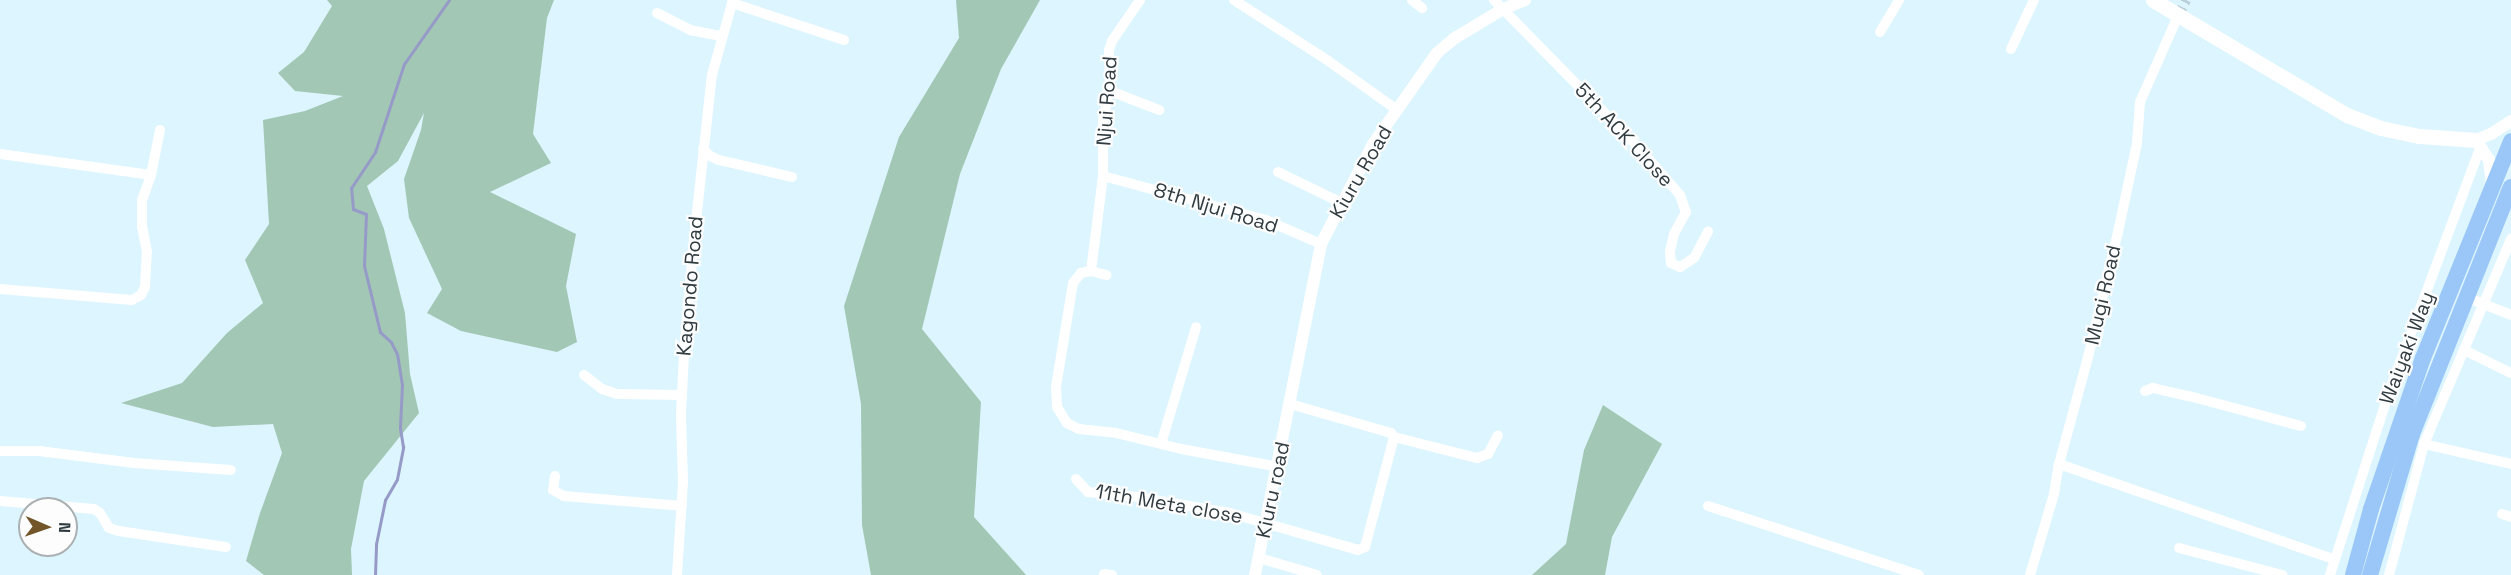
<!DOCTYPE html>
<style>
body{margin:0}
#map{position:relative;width:2511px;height:575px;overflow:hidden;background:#dcf5fe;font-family:"Space Grotesk",sans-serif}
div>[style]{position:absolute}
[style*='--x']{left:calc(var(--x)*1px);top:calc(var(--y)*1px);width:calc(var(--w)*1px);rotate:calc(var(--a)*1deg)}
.green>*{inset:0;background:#a3c7b5}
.stream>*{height:3px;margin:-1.5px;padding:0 1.5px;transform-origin:1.5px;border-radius:1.5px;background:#969ac7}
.minor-tunnel>*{height:10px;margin-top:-5px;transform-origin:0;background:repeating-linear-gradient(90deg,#bad0d8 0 10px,transparent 0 15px)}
.minor>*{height:10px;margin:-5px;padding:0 5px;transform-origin:5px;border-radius:5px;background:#fff}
.tertiary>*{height:12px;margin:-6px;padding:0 6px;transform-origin:6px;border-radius:6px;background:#fff}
.secondary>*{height:15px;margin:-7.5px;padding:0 7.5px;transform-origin:7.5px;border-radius:7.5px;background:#fff}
.trunk>*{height:16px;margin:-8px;padding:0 8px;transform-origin:8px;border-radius:8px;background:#9ac7f7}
span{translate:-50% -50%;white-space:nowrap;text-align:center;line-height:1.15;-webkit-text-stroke:4.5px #fdfdfd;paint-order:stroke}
.street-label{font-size:20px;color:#303c41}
.north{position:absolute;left:18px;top:497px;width:60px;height:60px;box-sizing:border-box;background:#fdfdfd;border:2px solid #abb0b2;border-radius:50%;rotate:92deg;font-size:16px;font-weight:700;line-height:24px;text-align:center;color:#303c41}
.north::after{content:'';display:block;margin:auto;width:21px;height:27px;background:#725529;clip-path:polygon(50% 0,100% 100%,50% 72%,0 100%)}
</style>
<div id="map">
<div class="green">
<div style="clip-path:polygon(327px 0,554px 0,547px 18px,533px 134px,551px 163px,490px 192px,576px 234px,566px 286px,577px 342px,557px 352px,461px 331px,427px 313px,442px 289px,409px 218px,404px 179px,421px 130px,424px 113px,398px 161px,367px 186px,384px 229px,405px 313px,410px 374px,419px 413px,364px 481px,351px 549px,352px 575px,264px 575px,246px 561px,260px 513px,282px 453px,273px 424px,213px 427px,121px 403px,182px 383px,227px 333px,263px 303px,245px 260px,269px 224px,263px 120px,305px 111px,343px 96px,295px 91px,278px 73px,304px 52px,332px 6px)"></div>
<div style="clip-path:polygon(956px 0,1040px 0,1001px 69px,960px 174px,922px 329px,981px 402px,974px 517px,1026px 575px,871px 575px,862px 525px,861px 404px,844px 306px,899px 137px,959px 38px)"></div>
<div style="clip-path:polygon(1603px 405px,1662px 444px,1612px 537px,1605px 575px,1532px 575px,1566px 544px,1584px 450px)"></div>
</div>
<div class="stream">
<div style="--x:375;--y:575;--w:31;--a:-88"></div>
<div style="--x:376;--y:544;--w:45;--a:-78.4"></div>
<div style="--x:385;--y:500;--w:24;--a:-60"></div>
<div style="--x:397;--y:479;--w:33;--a:-79"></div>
<div style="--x:403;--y:447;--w:20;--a:-99"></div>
<div style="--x:400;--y:427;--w:42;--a:-87.3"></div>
<div style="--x:402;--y:385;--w:31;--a:-99"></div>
<div style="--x:397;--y:354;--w:13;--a:-117"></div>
<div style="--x:391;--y:342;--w:15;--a:-138"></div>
<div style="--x:380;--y:332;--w:68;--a:-103.6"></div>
<div style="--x:364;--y:266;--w:52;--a:-87.8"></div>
<div style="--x:366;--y:214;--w:14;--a:-159"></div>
<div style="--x:353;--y:209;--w:21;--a:-95"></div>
<div style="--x:351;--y:188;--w:43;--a:-56.3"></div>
<div style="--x:375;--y:152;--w:93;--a:-71.8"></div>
<div style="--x:404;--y:64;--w:78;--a:-54.9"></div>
</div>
<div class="minor-tunnel">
<div style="--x:2178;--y:16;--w:18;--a:-63"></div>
</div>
<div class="minor">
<div style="--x:1140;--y:0;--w:50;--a:124.3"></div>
<div style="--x:1112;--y:41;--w:9;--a:108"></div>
<div style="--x:1109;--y:50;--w:37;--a:88"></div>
<div style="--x:1110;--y:87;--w:35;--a:102"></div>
<div style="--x:1103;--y:121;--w:55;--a:90"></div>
<div style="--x:1103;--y:176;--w:169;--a:15.1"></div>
<div style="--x:1266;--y:220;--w:60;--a:23.6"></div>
<div style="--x:1234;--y:0;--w:111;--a:32.8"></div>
<div style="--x:1327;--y:60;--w:86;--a:35.5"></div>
<div style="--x:1412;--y:0;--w:13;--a:39"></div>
<div style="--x:1494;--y:0;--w:209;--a:45.6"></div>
<div style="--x:1640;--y:149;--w:61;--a:49"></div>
<div style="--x:1680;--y:195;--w:18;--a:71"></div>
<div style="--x:1686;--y:212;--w:25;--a:119"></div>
<div style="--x:1674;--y:234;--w:18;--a:103"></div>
<div style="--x:1670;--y:252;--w:11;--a:85"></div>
<div style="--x:1671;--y:263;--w:10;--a:24"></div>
<div style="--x:1680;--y:267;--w:17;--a:-33"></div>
<div style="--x:1694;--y:258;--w:30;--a:-62"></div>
<div style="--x:732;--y:3;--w:118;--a:18.3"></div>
<div style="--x:657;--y:13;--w:37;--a:27"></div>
<div style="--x:690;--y:30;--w:33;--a:11"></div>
<div style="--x:1880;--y:32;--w:37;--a:-59"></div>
<div style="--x:2011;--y:49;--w:54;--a:-64.9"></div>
<div style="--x:1110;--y:91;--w:53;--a:21.2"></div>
<div style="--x:703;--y:149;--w:10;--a:45"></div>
<div style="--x:710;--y:156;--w:10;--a:24"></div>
<div style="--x:719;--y:160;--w:75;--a:13.1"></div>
<div style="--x:0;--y:154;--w:152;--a:7.9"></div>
<div style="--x:1278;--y:172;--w:71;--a:25.8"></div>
<div style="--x:1103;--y:176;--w:96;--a:97.2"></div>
<div style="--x:1091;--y:271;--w:16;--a:15"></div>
<div style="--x:1091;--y:271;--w:10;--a:169"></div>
<div style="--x:1081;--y:273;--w:13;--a:129"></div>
<div style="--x:1073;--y:283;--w:105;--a:99.3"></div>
<div style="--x:1056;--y:387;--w:20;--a:87"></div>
<div style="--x:1057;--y:407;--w:19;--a:58"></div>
<div style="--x:1067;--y:423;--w:13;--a:27"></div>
<div style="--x:1079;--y:429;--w:37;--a:6"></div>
<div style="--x:1116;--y:433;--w:67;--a:13.8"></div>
<div style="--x:1181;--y:449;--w:100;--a:10.4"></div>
<div style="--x:0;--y:289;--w:132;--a:4.8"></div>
<div style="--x:132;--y:300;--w:10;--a:-29"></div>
<div style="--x:141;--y:295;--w:9;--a:-63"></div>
<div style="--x:145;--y:287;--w:35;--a:-87"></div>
<div style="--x:147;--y:252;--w:25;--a:-101"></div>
<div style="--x:142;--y:227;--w:27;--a:-90"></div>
<div style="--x:142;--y:200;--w:27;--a:-70"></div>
<div style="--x:151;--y:175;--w:46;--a:-78.7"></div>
<div style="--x:2466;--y:297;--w:48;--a:21.8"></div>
<div style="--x:2466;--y:351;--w:50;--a:26.1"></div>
<div style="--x:584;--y:375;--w:23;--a:38"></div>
<div style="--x:602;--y:389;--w:16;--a:18"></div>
<div style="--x:617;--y:394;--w:65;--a:0.9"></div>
<div style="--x:2145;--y:391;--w:9;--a:-21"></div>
<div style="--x:2153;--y:388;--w:37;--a:13"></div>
<div style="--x:2189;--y:396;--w:116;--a:15"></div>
<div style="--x:1394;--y:437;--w:86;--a:14.2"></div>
<div style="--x:1477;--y:458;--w:12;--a:-20"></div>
<div style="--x:1488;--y:454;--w:21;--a:-62"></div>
<div style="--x:1161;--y:444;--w:122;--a:-73.3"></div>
<div style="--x:2424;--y:444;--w:89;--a:12.9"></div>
<div style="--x:0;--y:451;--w:39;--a:0"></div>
<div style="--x:39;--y:451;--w:96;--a:7.2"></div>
<div style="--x:134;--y:463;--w:97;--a:4.1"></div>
<div style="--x:2059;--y:464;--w:290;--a:19.1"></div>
<div style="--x:555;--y:476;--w:14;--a:98"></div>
<div style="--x:553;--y:490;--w:13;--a:29"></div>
<div style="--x:564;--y:496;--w:118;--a:4.8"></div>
<div style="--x:1076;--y:479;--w:18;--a:47"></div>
<div style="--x:1088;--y:492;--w:49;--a:5.8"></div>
<div style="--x:1137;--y:497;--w:94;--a:9.8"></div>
<div style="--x:1230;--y:513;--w:133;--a:16.1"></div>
<div style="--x:1358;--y:550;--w:8;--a:-23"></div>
<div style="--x:1365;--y:547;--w:114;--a:-75.2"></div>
<div style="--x:1394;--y:437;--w:5;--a:-127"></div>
<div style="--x:1391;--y:433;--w:105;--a:-164"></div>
<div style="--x:0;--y:501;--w:94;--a:4.9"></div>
<div style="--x:94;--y:509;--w:7;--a:34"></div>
<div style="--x:100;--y:513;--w:17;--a:59"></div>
<div style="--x:109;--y:528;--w:10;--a:17"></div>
<div style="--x:119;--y:531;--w:108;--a:8.5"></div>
<div style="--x:1708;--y:506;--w:222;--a:18.1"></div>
<div style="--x:2502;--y:514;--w:9;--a:18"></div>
<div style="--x:2179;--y:548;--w:107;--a:14.6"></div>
<div style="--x:1259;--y:558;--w:60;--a:16.3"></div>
<div style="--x:1104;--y:574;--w:8;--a:7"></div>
<div style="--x:677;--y:575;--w:92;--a:-86.3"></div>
<div style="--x:683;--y:483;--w:69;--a:-91.7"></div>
<div style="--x:681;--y:414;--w:59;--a:-87.1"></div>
<div style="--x:684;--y:355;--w:106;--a:-85.1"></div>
<div style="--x:693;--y:249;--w:175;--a:-83.8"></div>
<div style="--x:712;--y:75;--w:78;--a:-74.4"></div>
<div style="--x:2030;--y:575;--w:84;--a:-73.5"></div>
<div style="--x:2054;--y:494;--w:30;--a:-81"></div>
<div style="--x:2059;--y:464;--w:111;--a:-74.8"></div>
<div style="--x:2088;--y:357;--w:129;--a:-76.5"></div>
<div style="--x:2118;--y:232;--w:91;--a:-77.9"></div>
<div style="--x:2137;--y:143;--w:41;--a:-85.8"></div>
<div style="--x:2140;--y:102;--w:94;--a:-66.2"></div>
<div style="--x:2330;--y:575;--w:195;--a:-72.1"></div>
<div style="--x:2390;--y:389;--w:257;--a:-69.5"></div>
<div style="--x:2389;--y:575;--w:136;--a:-75"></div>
<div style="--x:2424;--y:444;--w:223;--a:-67"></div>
</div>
<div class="tertiary">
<div style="--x:2492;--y:185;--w:25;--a:-97"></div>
<div style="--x:2489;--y:160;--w:24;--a:-123"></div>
<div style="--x:2476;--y:140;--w:16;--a:-22"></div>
<div style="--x:2491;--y:134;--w:24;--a:-33"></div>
<div style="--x:1255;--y:575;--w:338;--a:-78.7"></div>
<div style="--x:1321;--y:244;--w:113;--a:-62.5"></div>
<div style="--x:1373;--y:144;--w:111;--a:-54.9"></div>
<div style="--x:1437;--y:53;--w:23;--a:-40"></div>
<div style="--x:1455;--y:38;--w:56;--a:-31.1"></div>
<div style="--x:1503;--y:9;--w:24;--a:-22"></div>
</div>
<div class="secondary">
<div style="--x:2153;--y:0;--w:226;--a:30.7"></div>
<div style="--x:2347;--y:115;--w:36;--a:21"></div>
<div style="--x:2381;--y:128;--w:40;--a:12"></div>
<div style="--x:2420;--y:136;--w:56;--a:4.1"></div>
</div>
<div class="trunk">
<div style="--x:2353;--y:575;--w:68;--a:-74.7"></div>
<div style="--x:2371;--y:509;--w:160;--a:-71"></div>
<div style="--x:2423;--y:358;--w:234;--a:-67.9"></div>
<div style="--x:2370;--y:575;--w:147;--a:-73.4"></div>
<div style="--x:2412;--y:434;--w:266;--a:-68.2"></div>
</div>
<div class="street-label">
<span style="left:1107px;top:101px;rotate:-86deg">Njui Road</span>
<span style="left:1624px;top:135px;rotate:47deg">5th ACK Close</span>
<span style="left:1361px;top:172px;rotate:-60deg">Kiuru Road</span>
<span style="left:1216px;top:208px;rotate:17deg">8th Njui Road</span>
<span style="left:690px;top:286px;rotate:-85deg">Kagondo Road</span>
<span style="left:2103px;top:295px;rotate:-77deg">Mugi Road</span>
<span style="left:2407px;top:348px;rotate:-69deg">Waiyaki Way</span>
<span style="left:1273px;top:490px;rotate:-78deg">Kiuru road</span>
<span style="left:1169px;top:504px;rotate:10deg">11th Meta close</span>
</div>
<div class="north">N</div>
</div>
